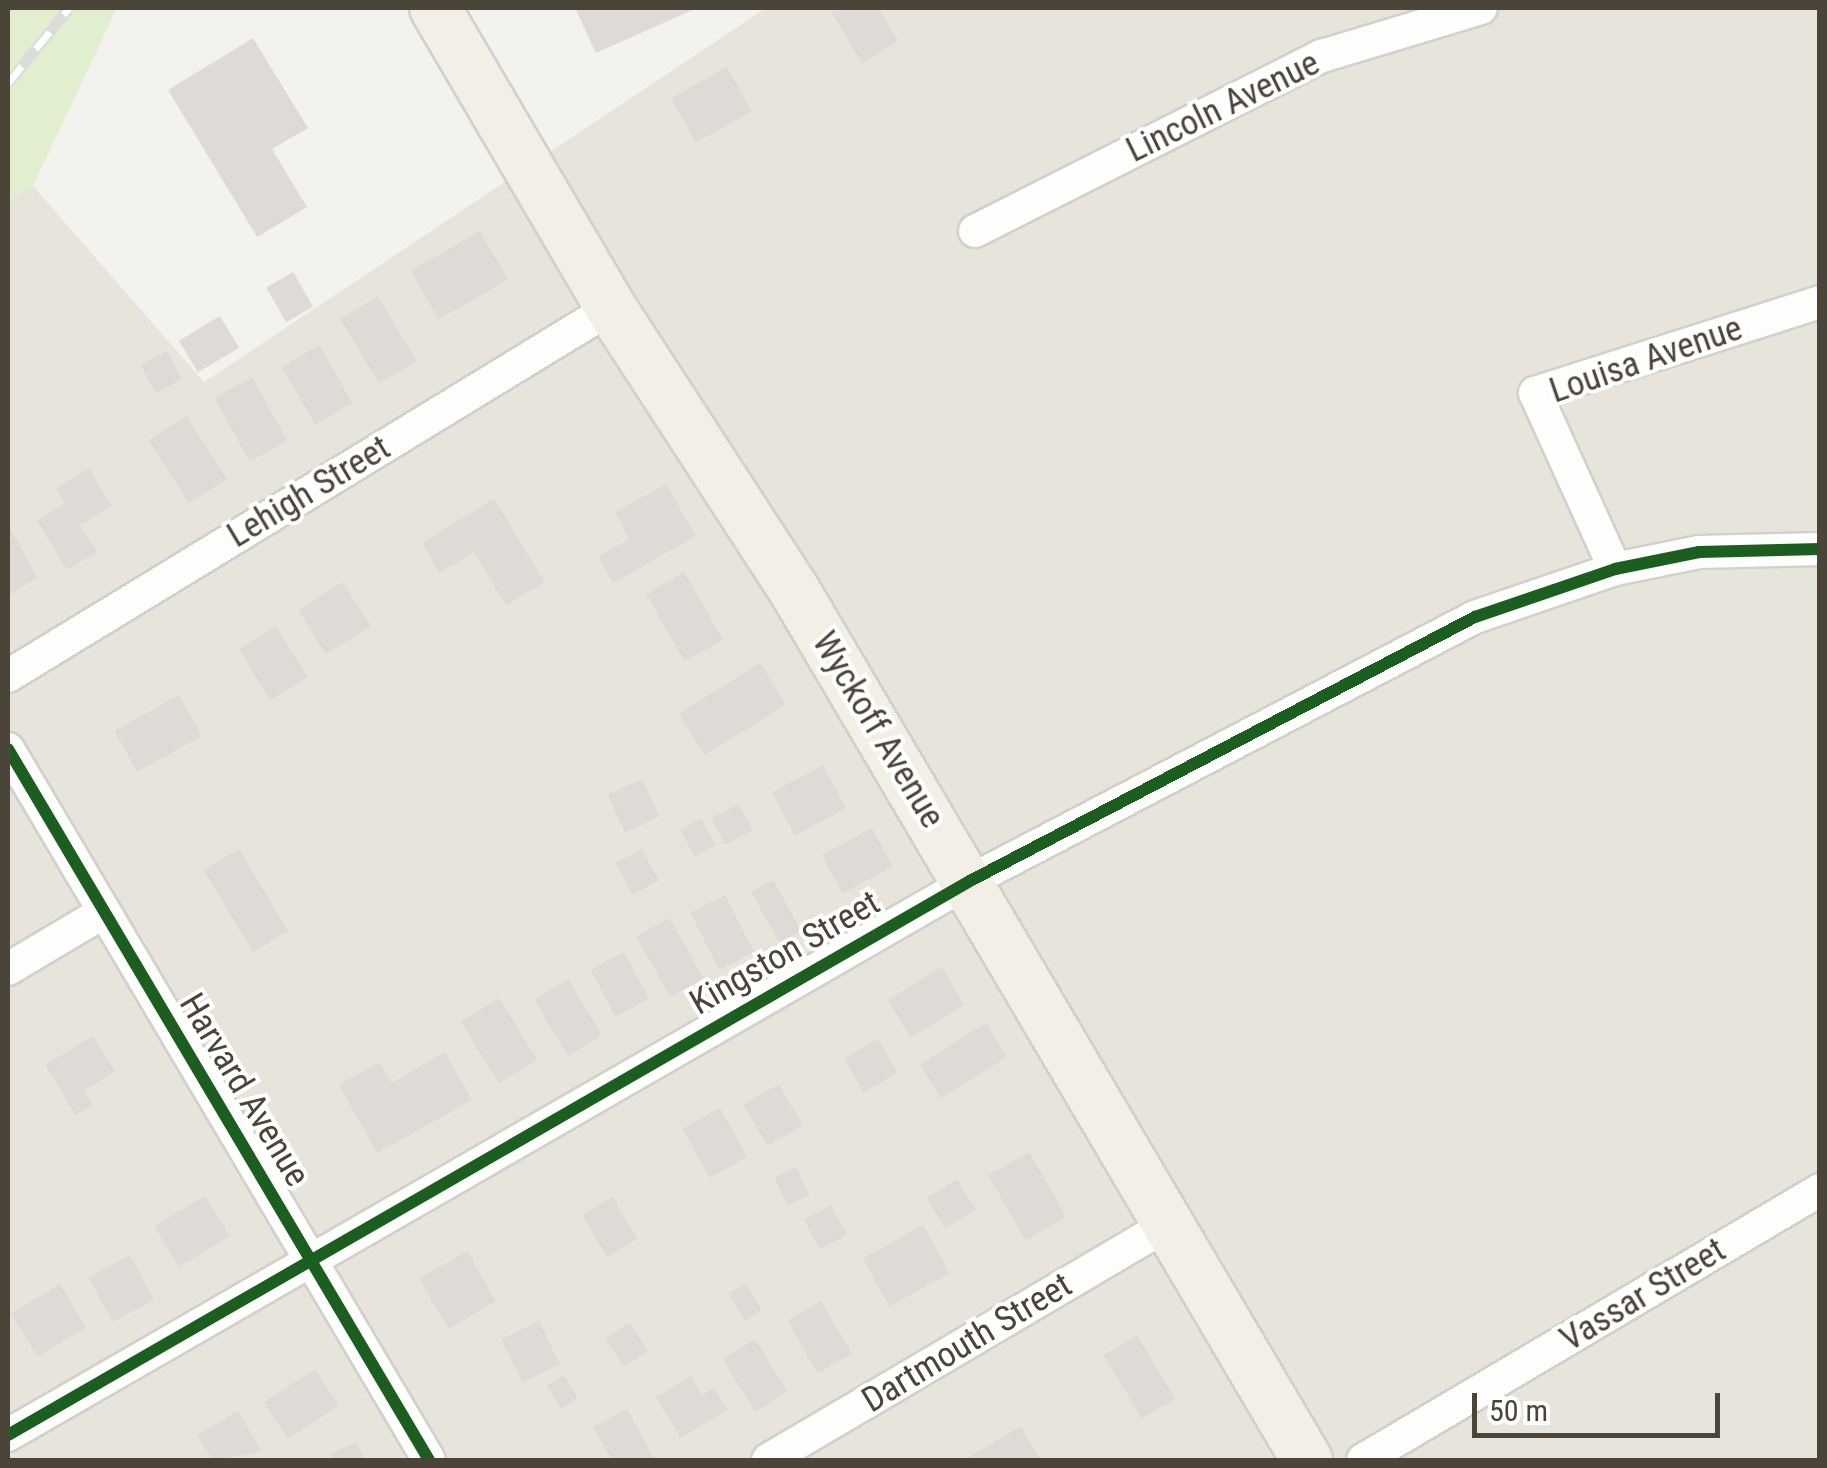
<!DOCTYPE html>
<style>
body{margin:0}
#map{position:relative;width:1827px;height:1468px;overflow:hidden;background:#f4f2ee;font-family:"Roboto Condensed",sans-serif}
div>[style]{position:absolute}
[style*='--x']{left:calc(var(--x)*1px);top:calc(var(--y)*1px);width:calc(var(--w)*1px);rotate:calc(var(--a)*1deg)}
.residential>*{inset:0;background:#e7e4dc}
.green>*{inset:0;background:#e1eecf}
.building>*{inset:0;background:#dedbd6;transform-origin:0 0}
.roads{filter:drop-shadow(2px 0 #d2d0cb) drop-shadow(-2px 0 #d2d0cb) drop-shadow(0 2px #d2d0cb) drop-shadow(0 -2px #d2d0cb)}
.minor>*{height:32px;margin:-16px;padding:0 16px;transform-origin:16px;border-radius:16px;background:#fdfdfc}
.primary>*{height:50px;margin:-25px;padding:0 25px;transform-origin:25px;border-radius:25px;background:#f2efe6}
.rail>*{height:11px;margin-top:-5.5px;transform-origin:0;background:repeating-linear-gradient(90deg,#fff 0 22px,#dbdbda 0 44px);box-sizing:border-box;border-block:2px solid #dbdbda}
.cycleway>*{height:12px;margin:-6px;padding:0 6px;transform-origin:6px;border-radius:6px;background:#1b5e20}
span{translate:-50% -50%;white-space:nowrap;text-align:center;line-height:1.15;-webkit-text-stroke:8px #fff;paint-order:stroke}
.street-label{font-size:35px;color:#4b4439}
.frame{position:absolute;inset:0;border:10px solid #4b4439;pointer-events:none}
.scale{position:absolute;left:1472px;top:1393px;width:248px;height:45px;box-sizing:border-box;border:5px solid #4b4439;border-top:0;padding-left:12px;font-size:30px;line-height:35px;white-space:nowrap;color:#4b4439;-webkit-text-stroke:8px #fff;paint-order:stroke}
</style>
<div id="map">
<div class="residential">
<div style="clip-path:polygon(766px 8px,1819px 8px,1819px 1460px,8px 1460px,8px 201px,33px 186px,204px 382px)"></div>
</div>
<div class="green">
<div style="clip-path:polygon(8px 8px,117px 8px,33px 186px,8px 201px)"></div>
</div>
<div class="building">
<div style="clip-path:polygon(575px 8px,697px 8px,596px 53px)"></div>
<div style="clip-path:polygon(878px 8px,898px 41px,862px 63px,831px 11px)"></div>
<div style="clip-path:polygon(253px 38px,308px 128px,272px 149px,307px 207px,257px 237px,168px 90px)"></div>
<div style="left:727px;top:67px;width:51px;height:64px;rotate:61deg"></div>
<div style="left:480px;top:231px;width:56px;height:80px;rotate:60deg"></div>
<div style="left:293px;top:272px;width:40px;height:31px;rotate:60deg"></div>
<div style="left:378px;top:296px;width:76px;height:44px;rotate:59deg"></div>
<div style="left:220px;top:316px;width:37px;height:48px;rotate:59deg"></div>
<div style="left:319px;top:345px;width:67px;height:43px;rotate:60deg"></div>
<div style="left:167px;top:351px;width:32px;height:30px;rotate:62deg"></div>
<div style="left:252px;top:377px;width:73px;height:43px;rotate:61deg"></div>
<div style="left:187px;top:416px;width:75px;height:45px;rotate:58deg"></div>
<div style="clip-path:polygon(89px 469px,112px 506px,80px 525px,97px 552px,67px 570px,37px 520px,65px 503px,56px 488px)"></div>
<div style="clip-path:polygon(666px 484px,696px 536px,613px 583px,598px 557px,629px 539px,615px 512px)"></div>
<div style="clip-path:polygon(494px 499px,545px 582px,506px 605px,474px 552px,439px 573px,422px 543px)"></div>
<div style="clip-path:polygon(8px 525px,38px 578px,8px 595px)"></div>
<div style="left:684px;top:572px;width:78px;height:44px;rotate:60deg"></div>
<div style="left:343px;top:582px;width:52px;height:53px;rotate:58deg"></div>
<div style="left:276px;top:626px;width:60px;height:44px;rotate:58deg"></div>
<div style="left:760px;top:663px;width:49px;height:96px;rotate:58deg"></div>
<div style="left:179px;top:695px;width:47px;height:74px;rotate:61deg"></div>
<div style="left:823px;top:765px;width:49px;height:58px;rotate:62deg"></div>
<div style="left:642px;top:779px;width:41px;height:38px;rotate:65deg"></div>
<div style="left:739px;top:804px;width:30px;height:31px;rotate:63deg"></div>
<div style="left:701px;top:818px;width:31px;height:24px;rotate:61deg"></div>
<div style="left:872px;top:828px;width:44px;height:57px;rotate:62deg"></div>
<div style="left:239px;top:849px;width:96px;height:41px;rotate:59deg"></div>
<div style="left:642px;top:849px;width:36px;height:30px;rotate:62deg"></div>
<div style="left:773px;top:880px;width:58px;height:25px;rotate:61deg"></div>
<div style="left:725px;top:895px;width:64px;height:39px;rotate:63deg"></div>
<div style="left:669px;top:918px;width:69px;height:38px;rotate:60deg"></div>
<div style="left:624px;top:952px;width:53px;height:38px;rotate:62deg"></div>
<div style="left:942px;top:967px;width:44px;height:63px;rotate:59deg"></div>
<div style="left:568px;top:979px;width:66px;height:40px;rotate:59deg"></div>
<div style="left:499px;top:998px;width:72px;height:45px;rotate:58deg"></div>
<div style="left:986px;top:1023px;width:40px;height:78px;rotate:58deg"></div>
<div style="clip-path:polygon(93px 1036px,115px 1072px,84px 1090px,93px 1105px,76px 1115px,45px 1065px)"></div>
<div style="left:878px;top:1039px;width:39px;height:39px;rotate:60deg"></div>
<div style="clip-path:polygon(445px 1052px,472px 1100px,377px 1153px,339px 1085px,379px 1062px,391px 1083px)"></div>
<div style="left:779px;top:1084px;width:48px;height:41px;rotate:60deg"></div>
<div style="left:720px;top:1108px;width:56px;height:43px;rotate:61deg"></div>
<div style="left:1029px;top:1152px;width:75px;height:47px;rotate:60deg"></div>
<div style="left:796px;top:1167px;width:31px;height:24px;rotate:65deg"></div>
<div style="left:957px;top:1179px;width:36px;height:36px;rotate:58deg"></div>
<div style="left:205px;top:1196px;width:47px;height:59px;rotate:59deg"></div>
<div style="left:612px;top:1197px;width:49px;height:35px;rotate:59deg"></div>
<div style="left:831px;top:1205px;width:34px;height:31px;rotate:62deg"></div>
<div style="left:923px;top:1225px;width:55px;height:69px;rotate:61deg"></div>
<div style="left:467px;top:1251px;width:58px;height:55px;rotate:60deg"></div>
<div style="left:130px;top:1255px;width:51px;height:47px;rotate:62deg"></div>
<div style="left:746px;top:1283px;width:32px;height:20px;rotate:60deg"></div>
<div style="left:60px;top:1284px;width:51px;height:57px;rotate:59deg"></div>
<div style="left:821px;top:1301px;width:61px;height:39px;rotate:60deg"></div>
<div style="left:539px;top:1321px;width:48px;height:42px;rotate:64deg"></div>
<div style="left:630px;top:1323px;width:34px;height:29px;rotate:58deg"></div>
<div style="left:1137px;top:1335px;width:74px;height:39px;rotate:59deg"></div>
<div style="left:755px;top:1339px;width:62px;height:38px;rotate:58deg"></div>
<div style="left:315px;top:1369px;width:44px;height:61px;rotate:57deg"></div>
<div style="left:564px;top:1375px;width:27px;height:20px;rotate:59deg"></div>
<div style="clip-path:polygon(691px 1376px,702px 1395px,714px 1388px,728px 1410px,681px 1438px,656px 1397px)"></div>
<div style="clip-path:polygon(627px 1409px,655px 1460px,612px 1460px,593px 1427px)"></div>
<div style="clip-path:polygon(238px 1411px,262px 1452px,213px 1460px,197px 1435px)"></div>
<div style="clip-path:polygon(1021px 1426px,1041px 1460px,964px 1460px)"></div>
<div style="clip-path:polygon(356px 1442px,365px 1460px,333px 1460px,330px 1454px)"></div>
</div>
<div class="roads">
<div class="minor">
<div style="--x:975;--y:231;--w:389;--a:-26.8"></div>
<div style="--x:1322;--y:56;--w:166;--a:-16.8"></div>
<div style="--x:1615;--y:569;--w:193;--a:-114.4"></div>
<div style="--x:1535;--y:393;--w:299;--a:-17.7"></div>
<div style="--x:8;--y:676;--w:706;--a:-31.39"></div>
<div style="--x:8;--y:749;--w:826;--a:59.37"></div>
<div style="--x:8;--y:969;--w:112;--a:-30.7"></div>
<div style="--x:8;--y:1435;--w:1108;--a:-29.94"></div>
<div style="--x:968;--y:882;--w:572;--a:-27.6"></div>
<div style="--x:1475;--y:617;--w:148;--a:-18.9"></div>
<div style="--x:1615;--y:569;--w:86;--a:-11.4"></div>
<div style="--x:1699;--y:552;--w:121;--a:-1.4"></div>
<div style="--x:768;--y:1460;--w:461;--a:-30.5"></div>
<div style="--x:1363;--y:1460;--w:531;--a:-30.58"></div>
</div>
<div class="primary">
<div style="--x:435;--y:8;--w:348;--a:59.6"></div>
<div style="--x:611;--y:308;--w:334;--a:57"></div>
<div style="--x:793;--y:588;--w:1012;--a:59.48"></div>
</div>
</div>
<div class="rail">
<div style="--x:8;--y:83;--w:97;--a:-50.9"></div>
</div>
<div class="cycleway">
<div style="--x:8;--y:749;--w:826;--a:59.37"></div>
<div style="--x:8;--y:1435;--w:1108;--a:-29.94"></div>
<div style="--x:968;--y:882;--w:572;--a:-27.6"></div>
<div style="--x:1475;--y:617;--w:148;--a:-18.9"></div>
<div style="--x:1615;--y:569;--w:86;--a:-11.4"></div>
<div style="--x:1699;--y:552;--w:121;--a:-1.4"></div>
</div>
<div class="street-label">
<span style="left:1223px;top:107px;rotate:-26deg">Lincoln Avenue</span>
<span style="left:1646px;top:360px;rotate:-19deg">Louisa Avenue</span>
<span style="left:309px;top:492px;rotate:-31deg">Lehigh Street</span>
<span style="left:878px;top:730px;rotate:59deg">Wyckoff Avenue</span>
<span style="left:785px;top:953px;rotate:-30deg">Kingston Street</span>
<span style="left:244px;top:1090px;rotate:59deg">Harvard Avenue</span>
<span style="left:1643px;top:1295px;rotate:-31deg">Vassar Street</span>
<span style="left:967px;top:1343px;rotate:-31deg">Dartmouth Street</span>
</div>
<div class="frame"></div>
<div class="scale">50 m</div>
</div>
